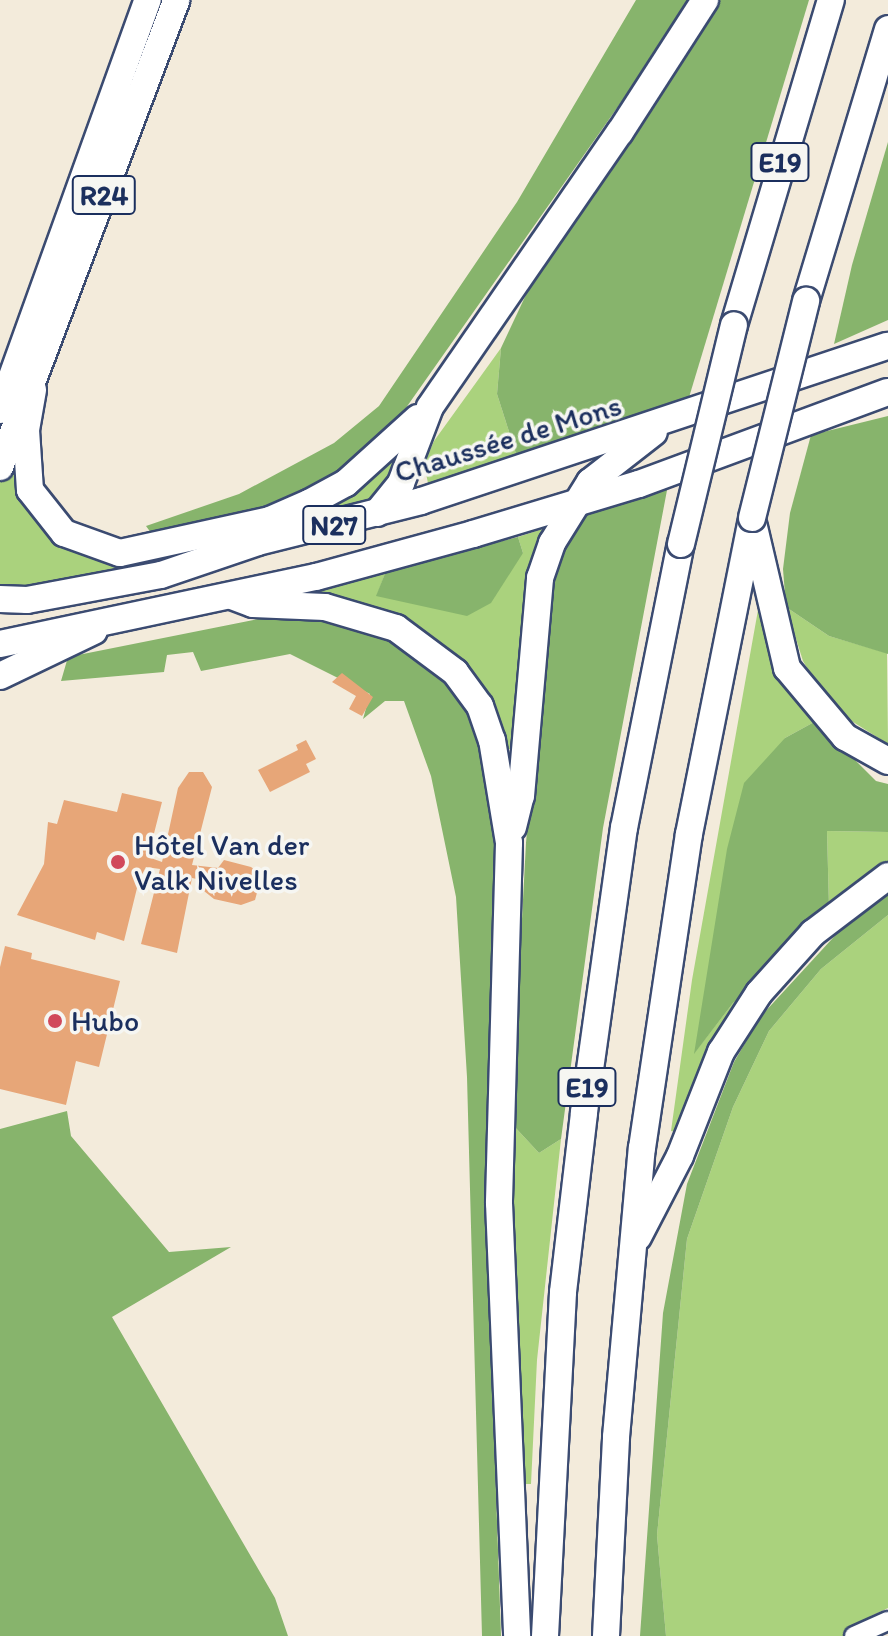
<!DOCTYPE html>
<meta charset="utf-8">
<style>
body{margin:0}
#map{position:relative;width:888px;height:1636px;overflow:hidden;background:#f3ebdb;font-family:Itim,sans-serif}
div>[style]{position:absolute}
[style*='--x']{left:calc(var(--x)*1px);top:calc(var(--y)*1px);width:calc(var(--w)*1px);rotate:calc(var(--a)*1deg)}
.green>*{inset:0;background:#aad27d}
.forest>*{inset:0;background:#87b46c}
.building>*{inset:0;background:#e7a678}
.roads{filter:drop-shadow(2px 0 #3b4b71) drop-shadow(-2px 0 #3b4b71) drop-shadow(0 2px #3b4b71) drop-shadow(0 -2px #3b4b71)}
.minor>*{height:18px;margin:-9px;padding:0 9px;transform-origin:9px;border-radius:9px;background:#fff}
.highway>*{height:26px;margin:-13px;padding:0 13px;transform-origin:13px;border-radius:13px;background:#fff}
.bridges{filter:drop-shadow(2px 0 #3b4b71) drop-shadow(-2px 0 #3b4b71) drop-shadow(0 2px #3b4b71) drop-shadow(0 -2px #3b4b71)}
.highway-bridge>*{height:26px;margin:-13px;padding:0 13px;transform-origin:13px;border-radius:13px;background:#fff}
.dots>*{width:22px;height:22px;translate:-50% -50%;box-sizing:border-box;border:4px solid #f6f6f2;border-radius:50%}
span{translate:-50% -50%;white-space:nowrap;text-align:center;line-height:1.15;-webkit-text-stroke:7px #f6f6f2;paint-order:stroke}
.shield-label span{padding:2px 6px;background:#f6f6f2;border:2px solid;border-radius:6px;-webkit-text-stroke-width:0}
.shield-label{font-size:28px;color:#1b2f5e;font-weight:700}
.street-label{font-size:30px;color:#1b2f5e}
.poi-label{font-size:30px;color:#1b2f5e}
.left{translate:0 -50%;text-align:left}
</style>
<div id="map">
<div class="green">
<div style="clip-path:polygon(501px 348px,497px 394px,518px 460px,429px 488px,424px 464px,434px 441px)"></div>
<div style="clip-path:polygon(15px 443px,20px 477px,80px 549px,254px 530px,397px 448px,401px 457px,397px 478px,369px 507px,151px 567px,25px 591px,0 588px,0 482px)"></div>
<div style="clip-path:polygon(545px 528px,549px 533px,516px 749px,506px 749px,464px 666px,432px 639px,355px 602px,322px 595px,320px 589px,386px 571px,377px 595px,523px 553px,518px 537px)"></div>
<div style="clip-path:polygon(786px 607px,829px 636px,887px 653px,888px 744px,842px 715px,819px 688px,803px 661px)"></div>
<div style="clip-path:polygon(758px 610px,816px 721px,785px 738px,695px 1052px,733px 1003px,756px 987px,680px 1133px,671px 1131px,692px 980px)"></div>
<div style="clip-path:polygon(827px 831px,888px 832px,888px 868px,829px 907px)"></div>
<div style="clip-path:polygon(888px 915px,888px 1608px,871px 1616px,875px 1636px,666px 1636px,657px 1535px,687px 1239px,733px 1107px,769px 1031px,821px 969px)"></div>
<div style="clip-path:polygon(513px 1125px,539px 1153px,561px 1139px,537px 1360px,531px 1484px,519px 1484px,513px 1349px)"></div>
</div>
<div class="forest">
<div style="clip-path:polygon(636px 0,693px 0,389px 432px,340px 472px,280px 503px,157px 541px,146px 526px,239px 494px,334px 443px,379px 406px,517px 202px)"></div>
<div style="clip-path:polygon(714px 0,809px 0,687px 404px,518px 460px,497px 394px,501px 348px,532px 282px)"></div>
<div style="clip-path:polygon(888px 142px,888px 320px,834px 344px,852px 265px)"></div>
<div style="clip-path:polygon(888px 416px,888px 654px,829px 636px,786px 607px,783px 569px,790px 513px,811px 435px)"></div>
<div style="clip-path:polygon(668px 485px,603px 828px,561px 1139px,539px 1153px,513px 1125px,513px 1089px,526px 843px,549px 573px,573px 515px)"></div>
<div style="clip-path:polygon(518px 537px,523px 553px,491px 603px,467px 616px,376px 596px,386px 571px)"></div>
<div style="clip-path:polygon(273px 616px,314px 618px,360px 628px,408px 648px,440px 673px,469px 709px,479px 736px,497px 828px,498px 882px,486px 1204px,501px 1636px,482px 1636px,467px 1077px,456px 897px,431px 776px,404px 701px,385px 701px,363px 719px,370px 694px,290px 654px,201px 671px,193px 652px,167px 655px,164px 672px,61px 681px,68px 657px)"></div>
<div style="clip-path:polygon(816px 721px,876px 781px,888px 784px,888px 832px,827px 831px,829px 907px,756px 987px,733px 1003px,694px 1054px,727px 849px,744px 783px,785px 738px)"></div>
<div style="clip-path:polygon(888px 894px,888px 915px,821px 969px,769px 1031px,733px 1107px,687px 1239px,657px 1535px,666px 1636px,640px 1636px,663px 1313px,687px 1184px,734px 1062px,761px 1016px,843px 927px)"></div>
<div style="clip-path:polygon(67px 1111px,71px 1136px,169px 1252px,231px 1247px,112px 1317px,275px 1598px,288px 1636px,0 1636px,0 1129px)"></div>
</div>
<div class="building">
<div style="clip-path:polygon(342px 673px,373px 697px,362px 716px,349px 709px,356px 696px,332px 682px)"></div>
<div style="clip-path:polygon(306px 740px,316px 759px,306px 764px,310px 772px,270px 792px,258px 770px,298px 750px,296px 745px)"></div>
<div style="clip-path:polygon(189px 772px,203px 772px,212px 787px,192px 865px,218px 868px,224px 860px,251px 867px,255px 870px,251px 887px,258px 889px,255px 900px,241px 905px,214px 899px,204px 891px,207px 881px,192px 878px,177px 953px,141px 944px,160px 869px,146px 867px,139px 880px,124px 941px,97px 932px,95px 940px,17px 915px,44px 864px,48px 822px,57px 824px,64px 800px,117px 812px,122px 793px,162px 802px,148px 857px,162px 862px,178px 788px)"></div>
<div style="clip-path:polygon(5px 946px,32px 953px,31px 959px,120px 981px,99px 1067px,76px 1061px,66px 1105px,0 1089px,0 967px)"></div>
</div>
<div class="roads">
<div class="minor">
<div style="--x:854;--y:1636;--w:37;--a:-24"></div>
</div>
<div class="highway">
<div style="--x:806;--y:301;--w:284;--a:-73.2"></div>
<div style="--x:734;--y:325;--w:339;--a:-73.4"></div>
<div style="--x:33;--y:390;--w:41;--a:99.9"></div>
<div style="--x:26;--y:430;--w:60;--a:86.2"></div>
<div style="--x:30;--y:490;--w:55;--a:51.7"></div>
<div style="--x:64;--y:533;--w:59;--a:19.7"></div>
<div style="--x:120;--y:553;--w:154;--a:-12.4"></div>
<div style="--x:270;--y:520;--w:43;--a:-23.6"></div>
<div style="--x:309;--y:503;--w:42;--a:-28.4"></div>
<div style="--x:346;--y:483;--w:97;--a:-42.1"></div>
<div style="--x:0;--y:410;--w:436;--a:-70.2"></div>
<div style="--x:0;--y:467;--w:499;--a:-69.3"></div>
<div style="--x:377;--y:513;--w:38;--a:-51"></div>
<div style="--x:401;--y:483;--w:81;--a:-69.1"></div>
<div style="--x:430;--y:407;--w:334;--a:-55.4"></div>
<div style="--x:620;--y:132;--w:157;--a:-57.2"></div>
<div style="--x:754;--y:527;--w:145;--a:76.8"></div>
<div style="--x:787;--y:668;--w:90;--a:50"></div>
<div style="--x:845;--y:737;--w:49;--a:29.2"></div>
<div style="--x:232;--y:596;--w:22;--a:21"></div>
<div style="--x:253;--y:604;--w:72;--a:2.4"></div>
<div style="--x:325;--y:607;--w:74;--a:16.5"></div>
<div style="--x:396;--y:628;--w:74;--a:36.7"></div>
<div style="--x:455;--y:672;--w:42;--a:53.7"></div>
<div style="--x:480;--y:706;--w:36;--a:71"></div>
<div style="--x:492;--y:740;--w:104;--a:80.6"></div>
<div style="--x:509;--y:843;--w:360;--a:91.6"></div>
<div style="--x:499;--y:1203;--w:433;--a:87.6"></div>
<div style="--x:0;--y:599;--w:27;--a:2"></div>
<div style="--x:27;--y:600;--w:136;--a:-10.6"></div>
<div style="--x:161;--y:575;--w:102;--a:-18.8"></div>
<div style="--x:258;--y:542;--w:168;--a:-14.1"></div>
<div style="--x:421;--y:501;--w:492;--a:-18.4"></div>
<div style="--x:0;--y:644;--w:323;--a:-12"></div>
<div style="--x:316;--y:577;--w:163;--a:-15.3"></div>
<div style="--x:473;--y:534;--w:173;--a:-16.8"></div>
<div style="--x:639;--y:484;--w:265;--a:-20.3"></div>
<div style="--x:0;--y:676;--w:104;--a:-25.6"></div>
<div style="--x:513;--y:827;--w:32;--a:-76"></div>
<div style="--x:521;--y:796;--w:219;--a:-85"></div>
<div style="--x:540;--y:578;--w:37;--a:-71"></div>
<div style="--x:552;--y:543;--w:72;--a:-58.1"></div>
<div style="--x:590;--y:482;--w:81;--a:-38"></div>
<div style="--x:638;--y:1237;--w:91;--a:-62.6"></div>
<div style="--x:680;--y:1156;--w:112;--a:-68.5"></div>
<div style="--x:721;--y:1052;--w:70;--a:-57.2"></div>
<div style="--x:759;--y:993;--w:81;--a:-48"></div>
<div style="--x:813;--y:933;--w:94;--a:-37.2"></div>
<div style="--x:545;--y:1636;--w:344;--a:-87"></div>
<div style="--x:563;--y:1292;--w:181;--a:-83.3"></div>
<div style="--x:584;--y:1112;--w:287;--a:-82"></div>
<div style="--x:624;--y:828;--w:290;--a:-78.7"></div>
<div style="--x:606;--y:1636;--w:199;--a:-87.1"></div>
<div style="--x:616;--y:1437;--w:290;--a:-84.9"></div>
<div style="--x:642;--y:1148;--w:317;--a:-81.5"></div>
<div style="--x:689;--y:834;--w:322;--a:-78.7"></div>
</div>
</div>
<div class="bridges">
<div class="highway-bridge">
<div style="--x:752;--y:518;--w:224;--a:-76"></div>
<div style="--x:681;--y:544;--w:225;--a:-76.4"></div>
</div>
</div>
<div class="dots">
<div style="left:118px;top:862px;background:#d1495b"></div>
<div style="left:55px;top:1021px;background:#d1495b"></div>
</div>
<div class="shield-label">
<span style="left:780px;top:162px">E19</span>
<span style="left:104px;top:195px">R24</span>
<span style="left:334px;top:525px">N27</span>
<span style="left:587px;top:1087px">E19</span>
</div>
<div class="street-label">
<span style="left:508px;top:439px;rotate:-17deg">Chaussée de Mons</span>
</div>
<div class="poi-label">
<span class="left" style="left:134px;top:862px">Hôtel Van der<br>Valk Nivelles</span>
<span class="left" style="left:71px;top:1021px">Hubo</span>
</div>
</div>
